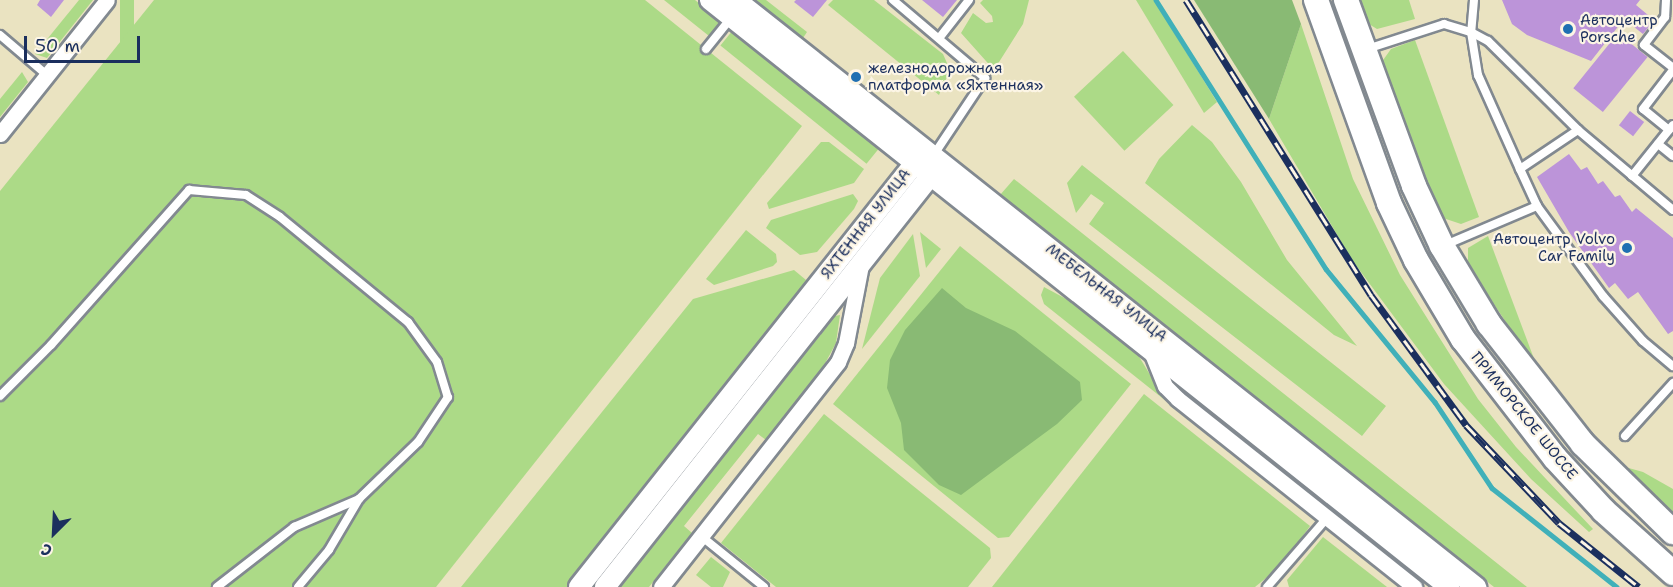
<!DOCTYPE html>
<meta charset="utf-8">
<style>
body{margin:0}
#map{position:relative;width:1673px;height:587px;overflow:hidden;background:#eae3c1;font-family:"Shantell Sans",sans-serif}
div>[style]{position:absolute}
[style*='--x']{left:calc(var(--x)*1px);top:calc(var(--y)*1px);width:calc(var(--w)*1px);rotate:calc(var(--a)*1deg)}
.green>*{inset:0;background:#acda87;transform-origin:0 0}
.forest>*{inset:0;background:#89ba74}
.stream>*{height:4.5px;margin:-2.25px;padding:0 2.25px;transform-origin:2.25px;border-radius:2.25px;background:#40b0b9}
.building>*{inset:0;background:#bc94d9;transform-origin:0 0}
.roads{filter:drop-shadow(2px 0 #828990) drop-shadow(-2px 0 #828990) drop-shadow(0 2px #828990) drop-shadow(0 -2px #828990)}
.service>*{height:8px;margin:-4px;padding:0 4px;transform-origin:4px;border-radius:4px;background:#fff}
.minor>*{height:15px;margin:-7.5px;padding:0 7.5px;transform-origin:7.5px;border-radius:7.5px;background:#fff}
.tertiary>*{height:20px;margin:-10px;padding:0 10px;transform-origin:10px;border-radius:10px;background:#fff}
.primary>*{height:24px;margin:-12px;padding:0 12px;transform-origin:12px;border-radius:12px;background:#fff}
.rail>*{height:7px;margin-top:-3.5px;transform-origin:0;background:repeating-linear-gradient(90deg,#fcf5e5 0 14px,#1b2f5e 0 28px);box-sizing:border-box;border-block:2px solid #1b2f5e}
.dots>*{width:16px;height:16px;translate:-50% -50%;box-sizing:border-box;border:3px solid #fcf5e5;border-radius:50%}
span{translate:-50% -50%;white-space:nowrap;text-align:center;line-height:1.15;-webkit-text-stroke:4.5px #fcf5e5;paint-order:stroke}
.poi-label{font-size:15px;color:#1b2f5e}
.left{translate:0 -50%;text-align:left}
.right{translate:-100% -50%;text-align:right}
.street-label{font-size:15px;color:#1b2f5e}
.north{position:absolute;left:24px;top:503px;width:60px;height:60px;-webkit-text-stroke:4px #fcf5e5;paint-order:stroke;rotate:204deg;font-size:16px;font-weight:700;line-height:24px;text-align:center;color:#1b2f5e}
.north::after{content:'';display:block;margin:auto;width:21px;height:27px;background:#1b2f5e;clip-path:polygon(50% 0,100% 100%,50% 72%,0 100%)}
.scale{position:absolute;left:24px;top:36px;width:116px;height:27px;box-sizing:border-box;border:3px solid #1b2f5e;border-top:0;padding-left:8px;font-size:18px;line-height:21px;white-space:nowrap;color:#1b2f5e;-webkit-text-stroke:4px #fcf5e5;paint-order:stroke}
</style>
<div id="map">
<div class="green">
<div style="clip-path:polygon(79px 0,93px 0,47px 58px,35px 54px)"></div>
<div style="left:120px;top:0;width:14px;height:193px"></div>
<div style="clip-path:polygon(154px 0,645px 0,802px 126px,436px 587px,0 587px,0 191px)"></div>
<div style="clip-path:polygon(664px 0,695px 0,719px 19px,718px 25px,709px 36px)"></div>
<div style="clip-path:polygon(755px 0,766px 0,807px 32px,803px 38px)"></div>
<div style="clip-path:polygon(833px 0,874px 0,943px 54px,950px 70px,939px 95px,828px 5px)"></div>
<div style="clip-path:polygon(983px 0,1029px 0,1023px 24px,994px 70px,961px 33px,973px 13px,986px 23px,993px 22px,992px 16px,980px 3px)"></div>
<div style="clip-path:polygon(1136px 0,1154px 0,1217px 102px,1204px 113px)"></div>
<div style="clip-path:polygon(1357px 0,1409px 0,1415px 19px,1377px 29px,1364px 21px)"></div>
<div style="clip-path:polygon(1301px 24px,1353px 179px,1400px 275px,1478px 399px,1516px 447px,1593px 529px,1589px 532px,1531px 479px,1444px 384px,1352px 260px,1269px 119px)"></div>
<div style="left:733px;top:30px;width:188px;height:20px;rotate:39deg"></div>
<div style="clip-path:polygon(1415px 40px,1479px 217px,1461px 224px,1443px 218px,1420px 168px,1381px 63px,1391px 49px)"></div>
<div style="left:1123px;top:51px;width:74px;height:67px;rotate:47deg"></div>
<div style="clip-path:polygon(22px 72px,28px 82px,0 117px,0 99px)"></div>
<div style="clip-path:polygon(1192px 125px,1212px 142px,1241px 182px,1287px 260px,1357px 346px,1334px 335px,1145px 183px,1159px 159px)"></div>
<div style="clip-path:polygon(821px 142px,829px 142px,864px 169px,854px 183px,769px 209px,767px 203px)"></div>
<div style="clip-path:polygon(1082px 165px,1386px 406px,1362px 436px,1089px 224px,1104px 203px,1091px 194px,1076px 213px,1067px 183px)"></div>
<div style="clip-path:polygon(1014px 179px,1410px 494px,1527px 587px,1494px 587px,1000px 195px)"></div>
<div style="clip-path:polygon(853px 194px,858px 201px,854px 209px,817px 252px,800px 255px,766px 228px,771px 220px)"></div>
<div style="clip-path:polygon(746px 230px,776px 254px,777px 262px,773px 266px,714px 285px,706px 279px)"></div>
<div style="clip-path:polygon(920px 232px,941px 249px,926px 268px)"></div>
<div style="clip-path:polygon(913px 234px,920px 276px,862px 349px,880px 278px)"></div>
<div style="clip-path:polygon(1488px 236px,1539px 372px,1468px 265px,1468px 248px)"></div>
<div style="clip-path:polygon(960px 246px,1131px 384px,1009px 537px,998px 538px,833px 404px)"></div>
<div style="clip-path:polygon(794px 270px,806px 280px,785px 320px,572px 587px,461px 587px,693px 299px)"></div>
<div style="clip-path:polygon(1044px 287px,1083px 308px,1135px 350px,1166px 401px,1044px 304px,1041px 295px)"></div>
<div style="clip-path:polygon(840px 315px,836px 343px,821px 371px,766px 440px,758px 434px,684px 526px,692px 533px,649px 587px,619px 587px,835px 316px)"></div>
<div style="clip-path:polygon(1144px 394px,1310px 526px,1283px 564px,1255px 587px,992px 587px)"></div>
<div style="clip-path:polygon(824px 414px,990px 548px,991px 558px,968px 587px,776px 587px,721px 543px)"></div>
<div style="clip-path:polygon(1618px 465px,1643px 472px,1673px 489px,1673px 515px)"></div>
<div style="clip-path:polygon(1323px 537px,1387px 587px,1289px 587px,1287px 580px)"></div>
<div style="clip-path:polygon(711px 557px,730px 572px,723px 587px,711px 587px,696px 575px)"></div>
</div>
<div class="forest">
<div style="clip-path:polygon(1194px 0,1292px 0,1301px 24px,1269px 119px)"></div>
<div style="clip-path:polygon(942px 288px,966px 308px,1015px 331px,1080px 382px,1082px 400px,1057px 424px,961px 495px,939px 485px,904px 450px,901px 423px,887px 388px,890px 360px,905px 330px)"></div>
</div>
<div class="stream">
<div style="--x:1156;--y:0;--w:318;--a:57.7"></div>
<div style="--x:1326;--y:269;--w:172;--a:50.7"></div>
<div style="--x:1435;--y:402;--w:103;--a:56.5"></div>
<div style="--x:1492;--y:488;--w:159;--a:38.4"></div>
</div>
<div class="building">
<div style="clip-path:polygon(40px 0,64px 0,51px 17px,37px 5px)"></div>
<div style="clip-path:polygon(796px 0,827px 0,813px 17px,794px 2px)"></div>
<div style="clip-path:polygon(922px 0,957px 0,943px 17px)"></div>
<div style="clip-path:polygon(1502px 0,1640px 0,1636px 5px,1654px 20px,1643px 34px,1624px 19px,1591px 61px,1527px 35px,1512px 24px)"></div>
<div style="left:1618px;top:33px;width:38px;height:71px;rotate:39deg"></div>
<div style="left:1630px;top:111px;width:18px;height:18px;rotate:38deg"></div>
<div style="clip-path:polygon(1569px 154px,1581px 170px,1587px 167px,1598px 184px,1603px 181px,1615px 197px,1620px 195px,1632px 212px,1636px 208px,1673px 238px,1673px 331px,1668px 334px,1638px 292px,1628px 299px,1615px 283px,1609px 288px,1569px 232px,1537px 177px)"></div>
</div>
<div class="roads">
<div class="service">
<div style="--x:893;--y:0;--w:121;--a:40.3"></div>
<div style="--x:985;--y:78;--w:94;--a:123.7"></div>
<div style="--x:1474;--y:0;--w:32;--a:95"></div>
<div style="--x:1471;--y:32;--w:44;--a:80.8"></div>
<div style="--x:1478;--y:75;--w:103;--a:65.9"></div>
<div style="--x:1666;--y:0;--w:17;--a:93"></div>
<div style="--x:1665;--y:17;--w:35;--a:127"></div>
<div style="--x:1644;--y:45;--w:37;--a:38"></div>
<div style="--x:0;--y:35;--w:62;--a:40.4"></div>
<div style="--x:940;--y:37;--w:47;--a:-51.9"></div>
<div style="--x:706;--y:49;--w:40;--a:-51"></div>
<div style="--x:1367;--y:49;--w:81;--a:-18"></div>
<div style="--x:1444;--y:24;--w:28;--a:17"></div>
<div style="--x:1471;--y:32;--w:19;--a:28"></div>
<div style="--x:1488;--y:41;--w:127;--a:44.7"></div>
<div style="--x:1578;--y:130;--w:124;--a:40.1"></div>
<div style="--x:1578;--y:130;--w:70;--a:146.1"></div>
<div style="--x:1520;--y:169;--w:41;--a:65.3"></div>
<div style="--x:1537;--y:206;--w:112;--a:53.7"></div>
<div style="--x:1603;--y:296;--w:60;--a:48.4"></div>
<div style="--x:1643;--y:341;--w:39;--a:40"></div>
<div style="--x:1669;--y:130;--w:33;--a:-141"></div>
<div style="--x:1643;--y:109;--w:49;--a:-52.4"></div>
<div style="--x:1658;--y:144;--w:19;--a:39"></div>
<div style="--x:1632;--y:176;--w:65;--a:-51.2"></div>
<div style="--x:1445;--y:245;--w:100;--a:-23"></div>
<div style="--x:0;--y:396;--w:72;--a:-45"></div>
<div style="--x:51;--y:345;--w:208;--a:-48.3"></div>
<div style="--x:189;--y:190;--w:57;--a:5"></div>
<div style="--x:246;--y:195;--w:40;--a:32.9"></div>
<div style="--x:280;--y:217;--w:166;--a:39.4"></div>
<div style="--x:408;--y:322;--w:49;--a:54.1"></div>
<div style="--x:437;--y:362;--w:37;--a:73"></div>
<div style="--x:448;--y:397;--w:54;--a:123.7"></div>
<div style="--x:418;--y:442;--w:82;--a:136"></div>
<div style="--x:359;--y:499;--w:59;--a:120.5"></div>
<div style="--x:329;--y:550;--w:48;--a:130"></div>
<div style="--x:1625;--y:436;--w:72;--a:-47.8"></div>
<div style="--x:701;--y:536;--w:81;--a:39"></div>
<div style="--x:217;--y:587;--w:98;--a:-37.9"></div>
<div style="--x:294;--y:527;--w:71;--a:-23.3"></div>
<div style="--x:1267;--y:587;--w:91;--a:-49"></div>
</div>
<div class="minor">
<div style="--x:0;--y:134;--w:171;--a:-51.4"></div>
<div style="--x:1150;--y:349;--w:40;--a:68"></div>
<div style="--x:1165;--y:386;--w:18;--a:45"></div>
<div style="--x:1178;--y:399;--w:302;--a:38.5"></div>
<div style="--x:661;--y:587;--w:286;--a:-51.8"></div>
<div style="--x:838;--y:362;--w:21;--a:-67"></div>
<div style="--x:846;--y:343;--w:79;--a:-79.1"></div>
</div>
<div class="tertiary">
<div style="--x:710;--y:0;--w:944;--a:38.46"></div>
<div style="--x:736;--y:0;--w:945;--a:38.42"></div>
<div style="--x:579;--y:587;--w:541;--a:-51.6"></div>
<div style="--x:915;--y:163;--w:14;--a:-21"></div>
<div style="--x:605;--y:587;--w:525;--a:-51.65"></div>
<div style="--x:931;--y:175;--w:11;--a:-85"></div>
</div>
<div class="primary">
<div style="--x:1316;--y:0;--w:216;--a:70.2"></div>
<div style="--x:1389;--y:203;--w:63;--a:64.7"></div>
<div style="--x:1416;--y:260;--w:92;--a:59.3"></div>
<div style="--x:1463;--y:339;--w:150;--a:52.3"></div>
<div style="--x:1555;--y:458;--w:72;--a:47.2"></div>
<div style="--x:1604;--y:511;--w:93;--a:41.9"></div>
<div style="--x:1346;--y:0;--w:198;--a:69.9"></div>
<div style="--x:1414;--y:186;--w:66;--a:65"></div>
<div style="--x:1442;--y:246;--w:91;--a:58.9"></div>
<div style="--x:1489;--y:324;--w:152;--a:51.9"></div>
<div style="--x:1583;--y:444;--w:126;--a:44.4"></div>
</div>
</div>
<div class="rail">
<div style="--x:1186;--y:0;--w:348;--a:57.9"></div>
<div style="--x:1371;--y:295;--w:161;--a:53.8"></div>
<div style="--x:1466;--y:425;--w:135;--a:46.5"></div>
<div style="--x:1559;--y:523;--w:102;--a:38.7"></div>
</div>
<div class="dots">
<div style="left:1568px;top:29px;background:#1f6fb2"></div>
<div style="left:856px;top:77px;background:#1f6fb2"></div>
<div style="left:1627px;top:248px;background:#1f6fb2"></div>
</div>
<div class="poi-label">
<span class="left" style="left:1580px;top:29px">Автоцентр<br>Porsche</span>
<span class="left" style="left:868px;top:77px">железнодорожная<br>платформа «Яхтенная»</span>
<span class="right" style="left:1615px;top:248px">Автоцентр Volvo<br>Car Family</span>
</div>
<div class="street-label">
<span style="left:866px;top:224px;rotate:-52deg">ЯХТЕННАЯ УЛИЦА</span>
<span style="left:1106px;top:293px;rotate:38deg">МЕБЕЛЬНАЯ УЛИЦА</span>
<span style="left:1524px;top:416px;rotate:51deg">ПРИМОРСКОЕ ШОССЕ</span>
</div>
<div class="north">С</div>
<div class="scale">50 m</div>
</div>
